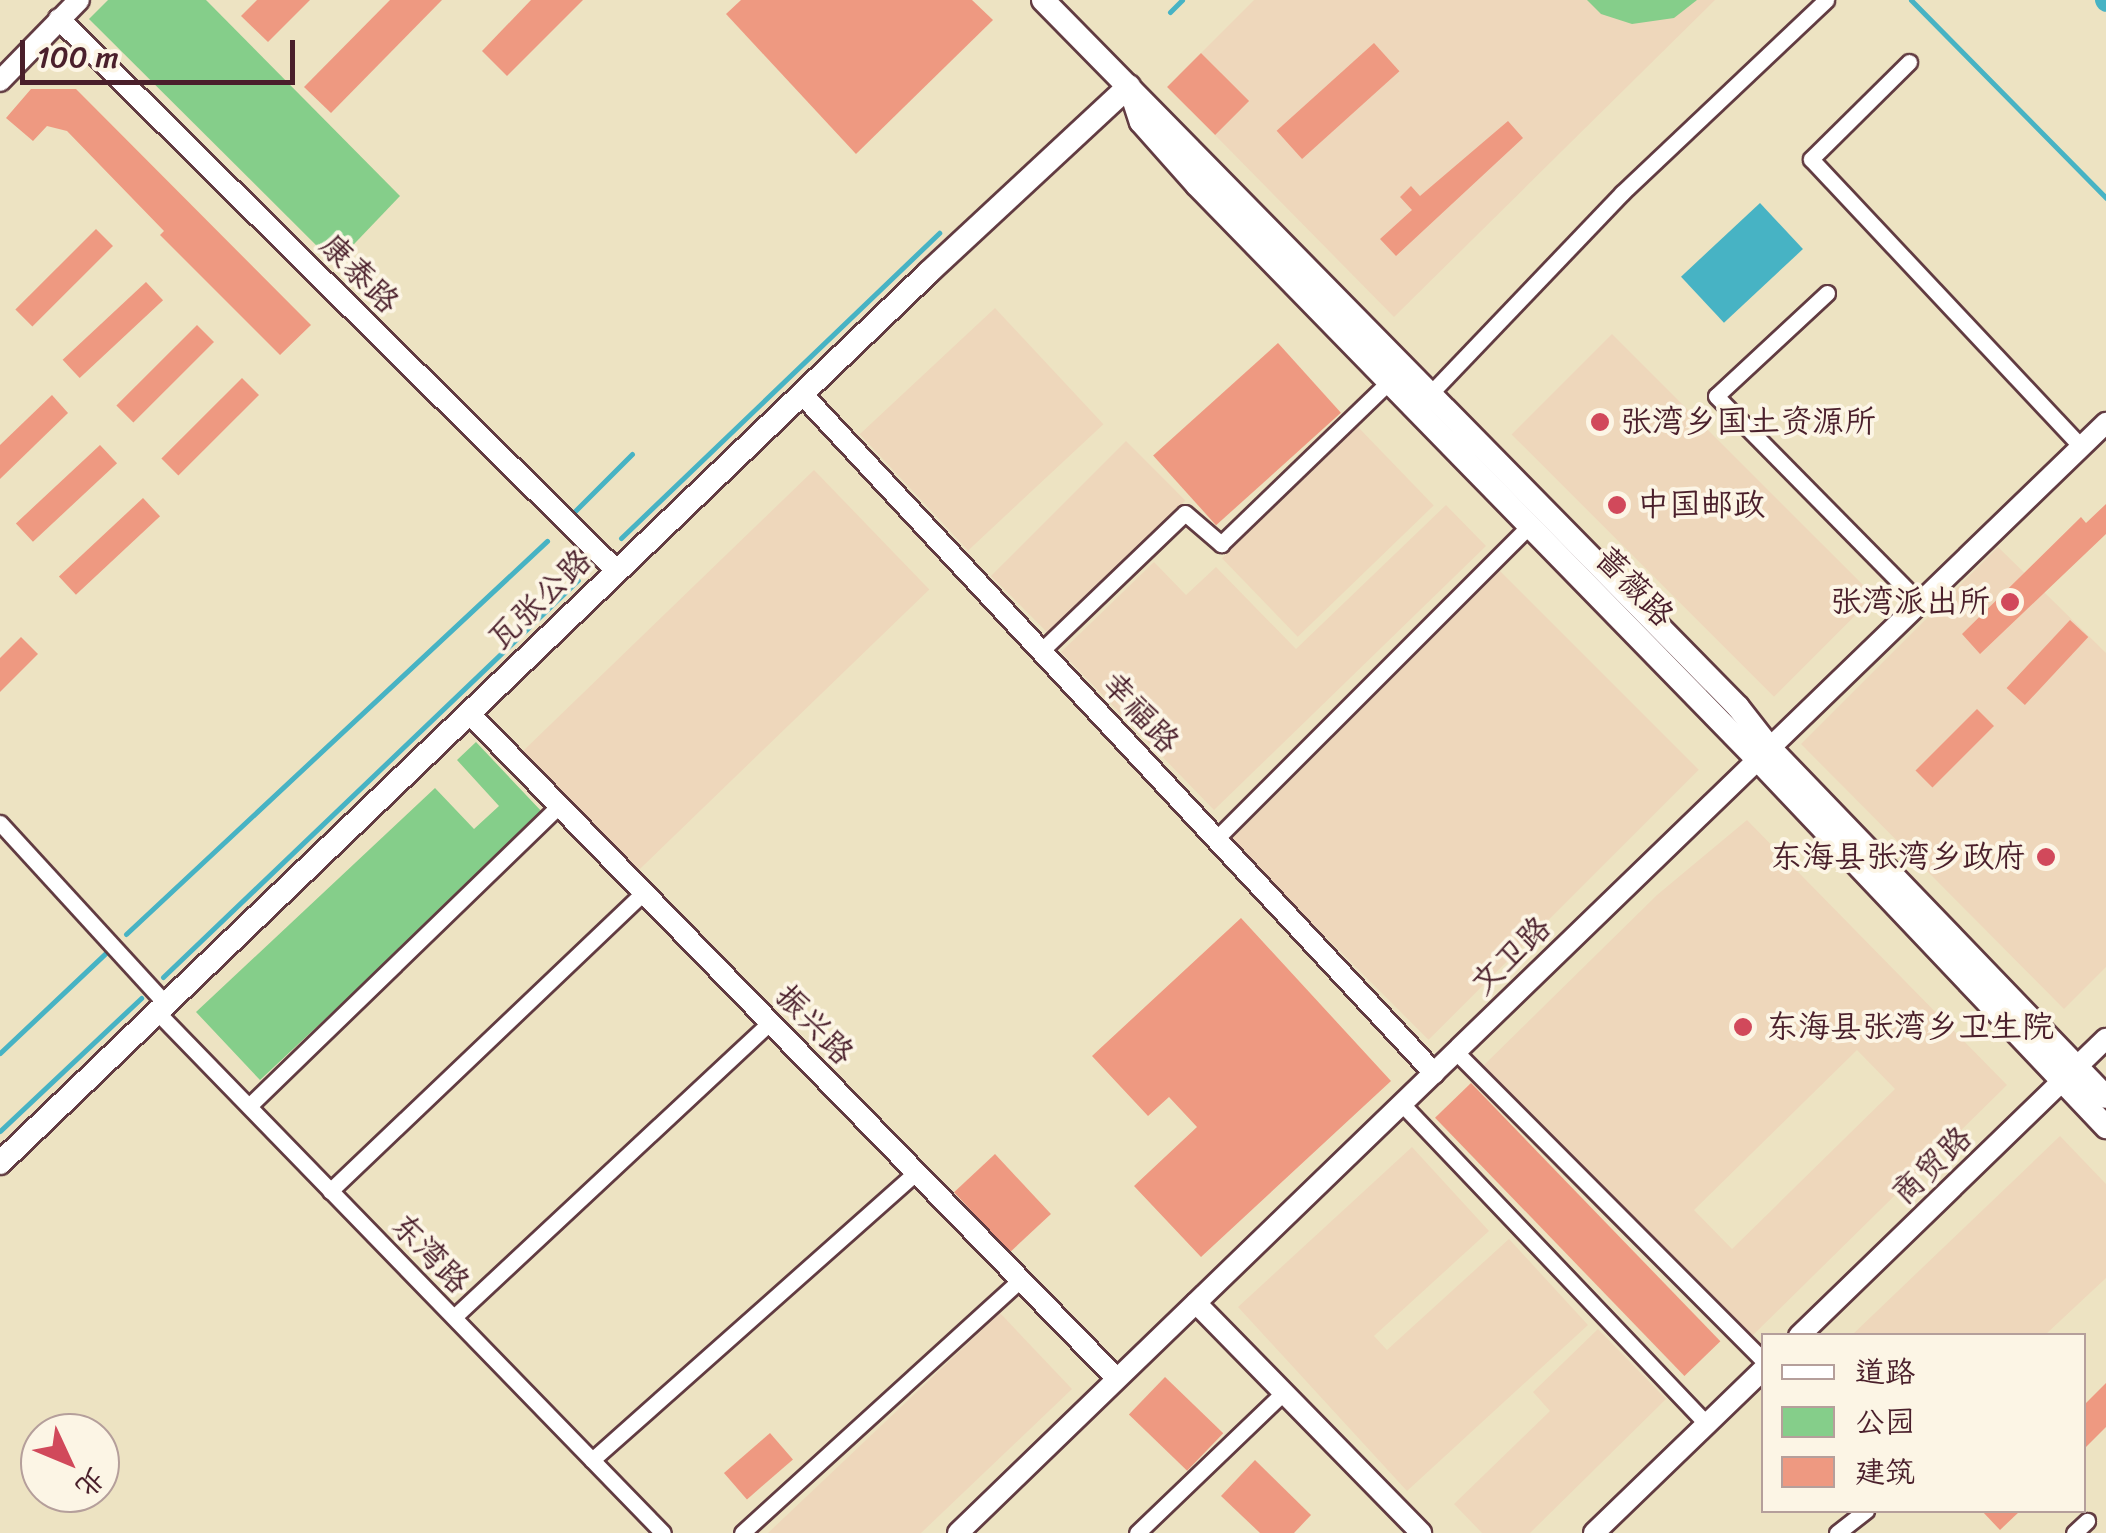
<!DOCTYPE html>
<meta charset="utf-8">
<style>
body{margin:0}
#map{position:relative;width:2106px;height:1533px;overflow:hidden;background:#ede3c2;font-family:Sriracha,"LXGW WenKai TC",sans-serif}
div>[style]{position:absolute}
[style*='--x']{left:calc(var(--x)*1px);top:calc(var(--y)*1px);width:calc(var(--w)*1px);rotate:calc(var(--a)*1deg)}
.built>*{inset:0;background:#eed7bb;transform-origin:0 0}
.green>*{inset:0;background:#85ce8a}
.water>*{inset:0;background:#47b3c4;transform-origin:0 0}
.stream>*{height:5px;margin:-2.5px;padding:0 2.5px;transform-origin:2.5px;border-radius:2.5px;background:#47b3c4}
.canal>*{height:20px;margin:-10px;padding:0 10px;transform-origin:10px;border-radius:10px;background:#47b3c4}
.building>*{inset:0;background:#ee9981;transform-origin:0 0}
.roads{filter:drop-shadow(2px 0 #623c42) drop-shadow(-2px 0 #623c42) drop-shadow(0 2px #623c42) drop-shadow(0 -2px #623c42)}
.minor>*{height:15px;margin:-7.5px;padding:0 7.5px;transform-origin:7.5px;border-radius:7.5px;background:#fff}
.tertiary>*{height:20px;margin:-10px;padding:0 10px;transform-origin:10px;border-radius:10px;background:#fff}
.secondary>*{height:22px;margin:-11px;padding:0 11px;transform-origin:11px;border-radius:11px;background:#fff}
.dots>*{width:28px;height:28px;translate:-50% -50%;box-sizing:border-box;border:5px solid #fcf5e5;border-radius:50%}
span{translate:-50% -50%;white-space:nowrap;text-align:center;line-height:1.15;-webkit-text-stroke:8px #fcf5e5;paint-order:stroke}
.street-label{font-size:32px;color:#4a1f2b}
.poi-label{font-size:32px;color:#4a1f2b}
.left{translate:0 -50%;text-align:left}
.right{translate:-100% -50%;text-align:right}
.legend{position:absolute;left:1761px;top:1333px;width:325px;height:180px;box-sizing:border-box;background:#fcf5e5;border:2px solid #b59f9b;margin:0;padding:12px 18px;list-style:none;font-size:30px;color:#4a1f2b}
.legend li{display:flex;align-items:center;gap:20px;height:50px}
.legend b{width:50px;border:2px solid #b59f9b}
.north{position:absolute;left:20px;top:1413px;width:100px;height:100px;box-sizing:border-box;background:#fcf5e5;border:2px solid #b59f9b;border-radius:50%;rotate:134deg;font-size:28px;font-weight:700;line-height:40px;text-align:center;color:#4a1f2b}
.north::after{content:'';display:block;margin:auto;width:35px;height:45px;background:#d1495b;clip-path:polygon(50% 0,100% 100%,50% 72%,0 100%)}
.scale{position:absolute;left:20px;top:40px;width:275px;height:45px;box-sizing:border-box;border:5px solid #4a1f2b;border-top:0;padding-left:12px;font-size:30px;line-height:35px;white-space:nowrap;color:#4a1f2b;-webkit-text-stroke:8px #fcf5e5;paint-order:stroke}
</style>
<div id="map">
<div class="built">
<div style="clip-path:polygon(1254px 0,1715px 0,1394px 317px,1215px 135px,1248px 101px,1201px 53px)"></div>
<div style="left:995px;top:308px;width:159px;height:185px;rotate:47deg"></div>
<div style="left:1612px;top:334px;width:371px;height:142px;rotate:45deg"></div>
<div style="left:1358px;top:427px;width:109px;height:189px;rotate:46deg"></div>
<div style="left:1126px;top:441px;width:84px;height:191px;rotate:45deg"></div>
<div style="left:814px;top:470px;width:166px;height:407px;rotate:46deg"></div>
<div style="clip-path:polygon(1446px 505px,1486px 546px,1214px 810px,1061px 652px,1154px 562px,1186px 595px,1216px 567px,1296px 649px)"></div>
<div style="clip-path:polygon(1998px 547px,2106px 653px,2106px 967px,2064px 1009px,1801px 744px)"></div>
<div style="left:1500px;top:571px;width:281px;height:382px;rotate:45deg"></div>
<div style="clip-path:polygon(evenodd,1747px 820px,2007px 1085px,1749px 1339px,1481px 1068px,1657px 895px,1747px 820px,1857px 1050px,1895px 1089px,1732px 1249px,1694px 1210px,1857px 1050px)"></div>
<div style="clip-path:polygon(2060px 1136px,2106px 1184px,2106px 1278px,2045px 1335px,1852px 1335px)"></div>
<div style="clip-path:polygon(1412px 1147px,1489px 1231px,1374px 1336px,1387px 1350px,1509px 1239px,1588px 1325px,1407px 1491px,1238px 1307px)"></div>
<div style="clip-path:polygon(1000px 1313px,1072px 1389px,921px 1533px,768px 1533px)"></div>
<div style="clip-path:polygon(1598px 1329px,1666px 1399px,1530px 1533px,1482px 1533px,1454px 1504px,1550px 1411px,1533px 1392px)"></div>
</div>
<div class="green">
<div style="clip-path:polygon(108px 0,206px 0,400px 196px,335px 264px,89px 19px)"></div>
<div style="clip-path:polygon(1587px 0,1697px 0,1674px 18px,1632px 24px,1601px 14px)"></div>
<div style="clip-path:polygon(476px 742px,544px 814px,260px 1080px,196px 1012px,435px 788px,474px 829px,499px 806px,457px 760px)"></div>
</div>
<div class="water">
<div style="left:1760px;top:203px;width:63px;height:108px;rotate:47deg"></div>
</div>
<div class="stream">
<div style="--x:1911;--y:0;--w:278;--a:45.4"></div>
<div style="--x:1170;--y:12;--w:17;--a:-45"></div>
<div style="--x:574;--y:512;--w:82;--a:-45"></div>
<div style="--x:621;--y:538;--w:441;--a:-43.8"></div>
<div style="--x:126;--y:934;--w:576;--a:-43.03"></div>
<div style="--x:163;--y:977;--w:574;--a:-43.73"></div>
<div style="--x:0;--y:1053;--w:149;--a:-43.4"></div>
<div style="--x:0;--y:1131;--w:194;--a:-43.3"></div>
</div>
<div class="canal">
<div style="--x:2105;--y:0;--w:2;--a:63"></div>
</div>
<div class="building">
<div style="clip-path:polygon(257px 0,310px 0,268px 42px,241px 16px)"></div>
<div style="clip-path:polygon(390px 0,442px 0,331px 113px,304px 87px)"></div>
<div style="clip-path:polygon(531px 0,583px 0,507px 76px,482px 51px)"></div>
<div style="clip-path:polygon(741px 0,972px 0,993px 20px,856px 154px,726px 14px)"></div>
<div style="left:1374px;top:43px;width:38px;height:131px;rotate:48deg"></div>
<div style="left:1201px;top:53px;width:68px;height:48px;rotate:45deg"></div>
<div style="clip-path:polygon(31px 89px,76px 89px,311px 325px,280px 355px,160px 235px,164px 231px,67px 131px,47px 126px,33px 141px,6px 118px)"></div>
<div style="clip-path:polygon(1508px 121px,1523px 138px,1396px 256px,1380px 239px,1412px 210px,1400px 197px,1411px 186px,1420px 196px)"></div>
<div style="left:96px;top:229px;width:24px;height:114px;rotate:45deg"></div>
<div style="left:146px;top:282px;width:25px;height:114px;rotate:47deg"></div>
<div style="left:197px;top:325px;width:24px;height:114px;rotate:45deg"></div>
<div style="left:1278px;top:343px;width:94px;height:168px;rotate:48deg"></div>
<div style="left:242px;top:378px;width:24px;height:114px;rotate:45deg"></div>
<div style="clip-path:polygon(52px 395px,68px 413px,0 479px,0 445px)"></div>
<div style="left:100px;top:445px;width:25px;height:115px;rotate:47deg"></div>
<div style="left:143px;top:498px;width:25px;height:115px;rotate:47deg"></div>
<div style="clip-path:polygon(2106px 504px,2106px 534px,1980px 654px,1962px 634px,2081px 517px,2086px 523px)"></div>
<div style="left:2070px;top:620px;width:25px;height:93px;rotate:43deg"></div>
<div style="clip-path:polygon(21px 637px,38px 654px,0 692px,0 658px)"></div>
<div style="left:1977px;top:709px;width:24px;height:87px;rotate:45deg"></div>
<div style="clip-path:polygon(1241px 918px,1391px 1081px,1201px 1257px,1134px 1186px,1197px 1127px,1169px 1097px,1148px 1116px,1092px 1056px)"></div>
<div style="left:1471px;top:1083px;width:359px;height:50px;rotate:46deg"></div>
<div style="left:995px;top:1154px;width:82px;height:56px;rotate:47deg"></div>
<div style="left:1165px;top:1377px;width:81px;height:52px;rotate:44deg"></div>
<div style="clip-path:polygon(2106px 1383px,2106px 1427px,2084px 1449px,2084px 1405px)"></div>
<div style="left:770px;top:1433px;width:35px;height:61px;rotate:49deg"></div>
<div style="clip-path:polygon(1255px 1460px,1311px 1515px,1294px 1533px,1260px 1533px,1221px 1496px)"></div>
<div style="clip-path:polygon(1981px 1510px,2021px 1510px,2000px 1530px)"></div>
</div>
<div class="roads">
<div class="minor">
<div style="--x:1909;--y:62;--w:138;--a:135.3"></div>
<div style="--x:1811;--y:159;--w:395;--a:46.8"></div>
<div style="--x:1827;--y:293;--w:151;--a:137.1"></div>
<div style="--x:1716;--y:396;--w:291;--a:45.4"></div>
<div style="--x:1429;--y:395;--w:279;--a:-46.3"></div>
<div style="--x:1622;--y:193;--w:281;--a:-43.4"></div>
<div style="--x:1041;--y:651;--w:199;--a:-43.8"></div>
<div style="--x:1185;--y:513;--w:48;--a:40.7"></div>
<div style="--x:1221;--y:544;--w:233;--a:-44"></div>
<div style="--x:0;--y:823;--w:246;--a:47.5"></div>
<div style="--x:1216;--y:839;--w:443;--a:-45"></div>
<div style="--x:157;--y:1012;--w:726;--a:45.84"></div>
<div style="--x:1456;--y:1052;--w:436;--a:45.1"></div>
<div style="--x:1402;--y:1104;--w:442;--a:46.4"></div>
<div style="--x:249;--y:1106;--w:431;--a:-44.1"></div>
<div style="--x:330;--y:1191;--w:432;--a:-43.6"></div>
<div style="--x:454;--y:1317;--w:432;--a:-43"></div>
<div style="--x:592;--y:1460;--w:433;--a:-41.6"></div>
<div style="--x:742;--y:1533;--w:376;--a:-42.3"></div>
<div style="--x:1137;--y:1533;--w:201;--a:-43.8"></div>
<div style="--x:1837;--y:1533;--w:37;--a:-38"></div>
<div style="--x:2074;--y:1533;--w:18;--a:-43"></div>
</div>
<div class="tertiary">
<div style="--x:59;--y:19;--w:785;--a:44.69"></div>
<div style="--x:0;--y:81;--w:113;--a:-45.7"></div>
<div style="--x:802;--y:394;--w:928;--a:47.05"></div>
<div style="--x:469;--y:713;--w:929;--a:45.78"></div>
<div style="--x:1196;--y:1303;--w:322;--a:45.6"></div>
<div style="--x:1799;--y:1336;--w:427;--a:-44.1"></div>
<div style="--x:958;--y:1533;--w:1597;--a:-44.04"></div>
<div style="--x:1594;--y:1533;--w:236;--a:-44"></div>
</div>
<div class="secondary">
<div style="--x:1043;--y:0;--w:991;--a:45.49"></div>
<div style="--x:1738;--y:707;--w:52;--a:52"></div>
<div style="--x:1770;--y:748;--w:484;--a:46.1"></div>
<div style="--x:1132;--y:95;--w:28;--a:72"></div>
<div style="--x:1141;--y:122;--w:84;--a:48.4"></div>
<div style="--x:1197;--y:185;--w:803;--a:45.71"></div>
<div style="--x:1758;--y:760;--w:506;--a:46.52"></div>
<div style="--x:0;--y:1163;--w:1287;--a:-43.8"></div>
<div style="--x:929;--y:272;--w:273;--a:-42.9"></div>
</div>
</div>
<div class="dots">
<div style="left:1600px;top:422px;background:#d1495b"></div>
<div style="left:1617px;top:505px;background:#d1495b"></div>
<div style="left:2010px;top:602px;background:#d1495b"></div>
<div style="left:2046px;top:857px;background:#d1495b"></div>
<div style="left:1743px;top:1027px;background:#d1495b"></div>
</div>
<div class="street-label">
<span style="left:359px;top:274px;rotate:45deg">康泰路</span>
<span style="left:1634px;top:587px;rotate:46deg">蔷薇路</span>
<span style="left:540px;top:600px;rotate:-44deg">瓦张公路</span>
<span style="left:1140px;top:713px;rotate:47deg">幸福路</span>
<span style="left:1511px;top:956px;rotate:-44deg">文卫路</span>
<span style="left:814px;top:1025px;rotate:46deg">振兴路</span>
<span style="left:1932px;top:1166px;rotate:-44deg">商贸路</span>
<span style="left:430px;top:1254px;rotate:46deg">东湾路</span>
</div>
<div class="poi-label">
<span class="left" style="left:1620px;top:422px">张湾乡国土资源所</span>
<span class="left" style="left:1637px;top:505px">中国邮政</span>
<span class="right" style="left:1990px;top:602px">张湾派出所</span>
<span class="right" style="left:2026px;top:857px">东海县张湾乡政府</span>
<span class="left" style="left:1766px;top:1027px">东海县张湾乡卫生院</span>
</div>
<ul class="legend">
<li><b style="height:12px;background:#fff"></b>道路</li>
<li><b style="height:28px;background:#85ce8a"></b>公园</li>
<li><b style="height:28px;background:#ee9981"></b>建筑</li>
</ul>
<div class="north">北</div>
<div class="scale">100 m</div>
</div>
